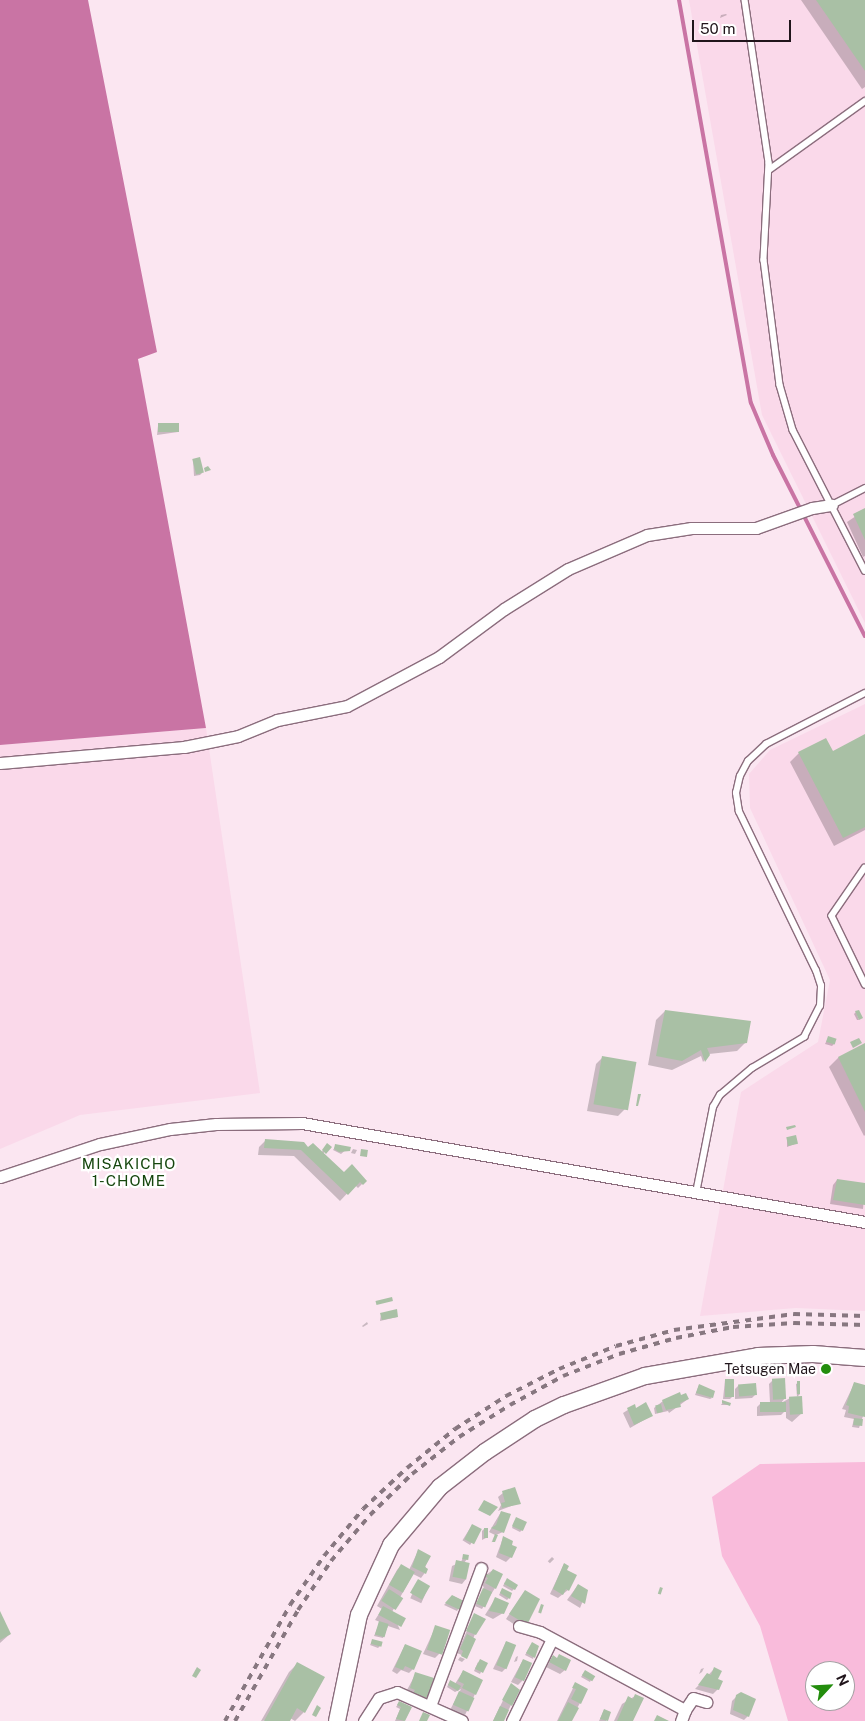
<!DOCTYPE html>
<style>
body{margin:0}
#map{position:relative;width:865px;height:1721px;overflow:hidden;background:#fbe6f1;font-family:"Public Sans",sans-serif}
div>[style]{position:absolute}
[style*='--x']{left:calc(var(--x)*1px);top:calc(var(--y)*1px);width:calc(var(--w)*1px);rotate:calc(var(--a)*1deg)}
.built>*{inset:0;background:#fad9ea}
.green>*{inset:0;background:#f9bbdb}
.water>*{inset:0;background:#c974a4}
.shadow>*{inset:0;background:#0003;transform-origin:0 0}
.stream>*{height:4px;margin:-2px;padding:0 2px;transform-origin:2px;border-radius:2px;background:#c974a4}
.building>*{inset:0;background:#a9c0a5;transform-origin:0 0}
.roads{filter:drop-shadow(1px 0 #8b6d7d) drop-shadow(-1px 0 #8b6d7d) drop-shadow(0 1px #8b6d7d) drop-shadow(0 -1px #8b6d7d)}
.lane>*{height:5.5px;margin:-2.75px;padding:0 2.75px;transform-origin:2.75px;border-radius:2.75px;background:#fff}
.street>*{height:11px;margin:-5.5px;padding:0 5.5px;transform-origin:5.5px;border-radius:5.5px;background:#fff}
.secondary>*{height:16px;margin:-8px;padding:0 8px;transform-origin:8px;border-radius:8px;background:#fff}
.rail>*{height:4px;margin-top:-2px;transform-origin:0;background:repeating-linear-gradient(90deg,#877780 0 6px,transparent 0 12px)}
.dots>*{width:14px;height:14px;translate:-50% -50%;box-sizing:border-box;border:2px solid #fff;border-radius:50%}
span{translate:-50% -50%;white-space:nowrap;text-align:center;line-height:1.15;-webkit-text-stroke:4.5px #fff;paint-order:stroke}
.poi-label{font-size:14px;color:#20151b}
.right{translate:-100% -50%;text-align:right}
.neighbourhood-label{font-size:15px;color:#16460e;letter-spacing:1px}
.north{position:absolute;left:805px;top:1661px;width:50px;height:50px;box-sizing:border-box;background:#fff;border:1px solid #a6a1a4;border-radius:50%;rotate:65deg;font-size:14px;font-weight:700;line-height:20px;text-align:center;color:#20151b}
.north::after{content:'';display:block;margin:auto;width:18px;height:22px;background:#238d0d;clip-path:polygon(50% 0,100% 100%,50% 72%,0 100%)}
.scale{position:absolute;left:692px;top:20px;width:99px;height:22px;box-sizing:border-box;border:2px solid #20151b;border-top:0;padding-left:6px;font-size:15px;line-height:18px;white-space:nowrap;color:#20151b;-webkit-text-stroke:4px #fff;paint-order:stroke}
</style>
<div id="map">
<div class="built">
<div style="clip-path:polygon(689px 0,865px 0,865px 623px,762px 415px)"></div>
<div style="clip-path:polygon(865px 704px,865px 1311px,796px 1308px,700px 1316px,741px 1092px,818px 1042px,830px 980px,750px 808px,749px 774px,770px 750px)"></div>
<div style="clip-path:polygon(206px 728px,260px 1093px,80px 1115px,0 1149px,0 745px)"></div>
</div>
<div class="green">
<div style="clip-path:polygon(evenodd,865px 1462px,865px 1721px,788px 1721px,760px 1626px,722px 1556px,712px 1497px,760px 1464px,865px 1462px,815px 1671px,845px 1671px,845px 1701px,815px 1701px,815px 1671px)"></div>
</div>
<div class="water">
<div style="clip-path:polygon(0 0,88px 0,157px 352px,138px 359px,206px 728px,0 745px)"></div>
</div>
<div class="shadow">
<div style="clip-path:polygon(801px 0,865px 0,865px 87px,862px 89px)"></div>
<div style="clip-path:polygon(721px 15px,726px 14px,727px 15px,720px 18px)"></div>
<div style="clip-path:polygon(158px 426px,178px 432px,157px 435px)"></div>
<div style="clip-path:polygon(193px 460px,202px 473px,200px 475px,194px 476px)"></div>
<div style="clip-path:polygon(865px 510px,865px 556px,863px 557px,847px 522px)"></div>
<div style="clip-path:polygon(865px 736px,865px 830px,834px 846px,790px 762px,799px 753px,832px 753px)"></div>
<div style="clip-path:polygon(665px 1011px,746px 1042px,737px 1051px,709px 1054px,703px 1062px,701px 1056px,672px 1070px,648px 1065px,656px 1020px)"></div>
<div style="clip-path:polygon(856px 1012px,859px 1020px,857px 1020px,854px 1014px)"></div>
<div style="clip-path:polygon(828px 1038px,834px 1044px,832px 1046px,825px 1044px)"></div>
<div style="clip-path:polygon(865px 1045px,865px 1135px,864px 1136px,829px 1067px,838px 1058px)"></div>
<div style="clip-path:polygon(603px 1057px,625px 1109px,618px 1116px,587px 1111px,596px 1064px)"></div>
<div style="clip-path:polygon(787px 1137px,797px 1143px,787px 1147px)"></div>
<div style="clip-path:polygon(266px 1140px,321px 1153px,327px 1145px,323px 1155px,344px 1174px,365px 1181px,358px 1188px,355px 1185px,340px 1201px,294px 1156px,258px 1155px,259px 1147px)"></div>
<div style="clip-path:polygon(336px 1145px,348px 1148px,341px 1154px,333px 1150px)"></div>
<div style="clip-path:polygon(353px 1149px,357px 1150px,355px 1154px,351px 1153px)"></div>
<div style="clip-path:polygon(837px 1180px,865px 1185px,863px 1209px,830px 1204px,833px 1185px)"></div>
<div style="clip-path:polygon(381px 1314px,397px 1317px,380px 1321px)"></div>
<div style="clip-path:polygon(367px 1322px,368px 1324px,363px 1327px,362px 1326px)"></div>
<div style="clip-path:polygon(725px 1380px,732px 1397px,730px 1399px,723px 1399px)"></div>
<div style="clip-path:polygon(773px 1380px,785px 1398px,781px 1403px,790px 1398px,802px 1413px,792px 1422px,786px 1418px,786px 1410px,781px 1415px,757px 1416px,757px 1407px,761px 1403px,770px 1403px,769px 1384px)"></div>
<div style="clip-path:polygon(798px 1383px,800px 1394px,797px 1397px,796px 1384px)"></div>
<div style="clip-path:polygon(854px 1384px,865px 1395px,865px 1410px,859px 1428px,852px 1427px,854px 1419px,844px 1417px,846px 1410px,842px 1409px)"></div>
<div style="clip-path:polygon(699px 1385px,712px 1398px,710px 1399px,695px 1395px)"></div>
<div style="clip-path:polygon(739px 1385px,756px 1394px,752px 1398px,735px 1399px,735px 1389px)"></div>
<div style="clip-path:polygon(681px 1397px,688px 1399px,669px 1413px,668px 1411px,655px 1414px,654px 1408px,663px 1401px)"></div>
<div style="clip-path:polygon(723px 1402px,729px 1405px,721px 1405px)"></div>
<div style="clip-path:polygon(634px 1406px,636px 1410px,651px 1416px,630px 1428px,623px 1413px)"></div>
<div style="clip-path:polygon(503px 1493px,519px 1503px,498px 1511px,501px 1505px,498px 1497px)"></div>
<div style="clip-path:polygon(501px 1512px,503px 1532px,496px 1535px,491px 1543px,495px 1535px,489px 1532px)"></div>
<div style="clip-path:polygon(515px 1521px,522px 1530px,520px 1532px,512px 1528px)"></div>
<div style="left:472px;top:1525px;width:9px;height:18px;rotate:32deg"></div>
<div style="clip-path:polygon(484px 1529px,486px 1538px,482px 1540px,482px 1531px)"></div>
<div style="clip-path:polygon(503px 1538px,510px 1546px,511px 1557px,506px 1562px,496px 1557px)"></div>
<div style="clip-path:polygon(418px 1551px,427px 1570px,421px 1578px,413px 1574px,392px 1612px,400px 1630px,388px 1626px,383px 1638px,374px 1636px,380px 1622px,375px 1620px,382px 1609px,377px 1606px,397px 1570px,401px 1566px,409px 1570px)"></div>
<div style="clip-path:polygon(464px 1555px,467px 1559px,464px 1563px,466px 1579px,462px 1584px,449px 1581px,452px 1566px,461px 1562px)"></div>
<div style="left:552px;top:1557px;width:3px;height:6px;rotate:45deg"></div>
<div style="clip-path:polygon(564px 1564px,565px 1570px,575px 1576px,568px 1590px,558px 1598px,550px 1594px)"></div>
<div style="clip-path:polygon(493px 1570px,495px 1588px,482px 1609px,475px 1606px,484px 1589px,481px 1578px)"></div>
<div style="left:418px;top:1581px;width:12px;height:19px;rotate:24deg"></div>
<div style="clip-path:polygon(505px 1582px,514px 1589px,512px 1591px,503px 1586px)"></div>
<div style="clip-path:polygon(578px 1585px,587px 1591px,580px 1608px,567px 1600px)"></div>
<div style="clip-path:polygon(501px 1591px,509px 1598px,507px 1600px,499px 1595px)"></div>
<div style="clip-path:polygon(525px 1591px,521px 1629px,506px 1619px)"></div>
<div style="clip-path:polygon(453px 1596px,463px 1601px,457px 1611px,444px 1605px)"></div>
<div style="clip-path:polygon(495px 1599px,503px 1613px,493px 1619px,485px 1615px)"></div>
<div style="clip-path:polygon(0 1614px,10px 1634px,0 1643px)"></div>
<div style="clip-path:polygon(474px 1615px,475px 1634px,466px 1657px,457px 1653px)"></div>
<div style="clip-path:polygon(436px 1626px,439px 1654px,435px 1658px,423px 1654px)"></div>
<div style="clip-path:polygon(373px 1640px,380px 1646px,378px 1648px,370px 1645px)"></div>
<div style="clip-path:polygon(506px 1642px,506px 1668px,502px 1672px,493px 1669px)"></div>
<div style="clip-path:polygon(405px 1645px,413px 1669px,409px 1673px,401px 1670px,397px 1674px,392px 1671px)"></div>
<div style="clip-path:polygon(531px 1645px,537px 1646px,533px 1659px,525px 1655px)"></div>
<div style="clip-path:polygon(518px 1656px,517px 1661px,514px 1662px,516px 1657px)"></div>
<div style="clip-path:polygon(460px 1657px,465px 1659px,462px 1662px,458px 1660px)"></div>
<div style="clip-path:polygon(553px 1657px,565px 1670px,560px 1674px,546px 1667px)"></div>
<div style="clip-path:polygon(523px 1660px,522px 1681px,518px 1685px,511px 1682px)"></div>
<div style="clip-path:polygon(478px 1662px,481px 1672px,480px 1674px,474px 1671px)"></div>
<div style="clip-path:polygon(298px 1663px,304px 1712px,295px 1721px,290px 1718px,261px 1721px,289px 1672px)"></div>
<div style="clip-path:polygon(704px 1668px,702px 1672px,699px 1674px,701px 1669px)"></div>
<div style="clip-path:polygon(714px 1669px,718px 1689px,713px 1694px,695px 1689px)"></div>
<div style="clip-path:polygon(463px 1671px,475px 1694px,465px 1715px,450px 1710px,461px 1689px,455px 1692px,447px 1687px,449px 1683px,455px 1684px)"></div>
<div style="clip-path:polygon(416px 1673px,426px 1698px,422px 1702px,406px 1692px)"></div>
<div style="clip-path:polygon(583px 1674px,591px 1680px,590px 1682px,581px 1677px)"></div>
<div style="clip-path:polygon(511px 1684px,511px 1705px,503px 1721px,493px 1721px)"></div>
<div style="clip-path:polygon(575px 1684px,580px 1703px,570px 1721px,557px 1721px)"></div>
<div style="clip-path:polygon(635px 1696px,632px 1721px,614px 1721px,622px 1704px)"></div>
<div style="clip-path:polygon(737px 1696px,748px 1716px,744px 1720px,730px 1714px,732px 1701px)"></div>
<div style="clip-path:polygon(398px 1704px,410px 1707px,404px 1721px,395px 1721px,400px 1709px,396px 1707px)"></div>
<div style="clip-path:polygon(604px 1710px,610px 1712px,606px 1721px,599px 1721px)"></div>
</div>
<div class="stream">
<div style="--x:679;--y:0;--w:409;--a:79.9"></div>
<div style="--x:751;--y:403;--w:56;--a:67.1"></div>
<div style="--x:773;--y:455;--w:203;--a:63.1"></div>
</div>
<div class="building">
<div style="clip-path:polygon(816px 0,865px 0,865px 71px)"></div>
<div style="left:179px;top:423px;width:9px;height:21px;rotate:90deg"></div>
<div style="left:200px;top:457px;width:16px;height:8px;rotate:76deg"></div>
<div style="clip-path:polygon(208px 466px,211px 470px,205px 472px,204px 468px)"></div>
<div style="clip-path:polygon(865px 508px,865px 540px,853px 514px)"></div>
<div style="clip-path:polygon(865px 734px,865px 827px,843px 838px,798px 752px,826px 738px,833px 751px)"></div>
<div style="clip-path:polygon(665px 1010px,751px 1021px,747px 1043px,707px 1048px,710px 1055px,705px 1062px,701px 1050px,682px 1061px,656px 1056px)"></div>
<div style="clip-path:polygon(859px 1010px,863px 1018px,859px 1020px,855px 1011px)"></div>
<div style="left:828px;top:1036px;width:9px;height:6px;rotate:18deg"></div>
<div style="clip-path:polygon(859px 1038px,862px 1043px,853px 1048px,850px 1042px)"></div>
<div style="clip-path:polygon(865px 1043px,865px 1112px,838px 1057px)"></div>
<div style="left:602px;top:1056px;width:35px;height:49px;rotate:10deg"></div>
<div style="clip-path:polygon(638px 1094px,641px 1094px,638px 1106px,636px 1106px)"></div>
<div style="clip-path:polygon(795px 1125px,796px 1127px,787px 1130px,786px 1127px)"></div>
<div style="left:796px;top:1135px;width:9px;height:10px;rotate:77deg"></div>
<div style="clip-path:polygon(265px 1139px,304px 1142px,308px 1147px,313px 1143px,344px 1172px,352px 1164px,367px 1181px,363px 1185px,360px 1182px,348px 1195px,301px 1150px,264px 1148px)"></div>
<div style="clip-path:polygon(327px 1143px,332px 1147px,326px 1154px,322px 1150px)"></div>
<div style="clip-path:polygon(335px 1144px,351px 1147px,350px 1151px,339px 1152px,334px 1149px)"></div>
<div style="left:361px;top:1149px;width:7px;height:7px;rotate:8deg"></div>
<div style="clip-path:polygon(837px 1179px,865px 1183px,865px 1205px,833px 1200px)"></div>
<div style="left:392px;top:1297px;width:4px;height:17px;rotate:76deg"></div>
<div style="clip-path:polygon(397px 1309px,398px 1317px,382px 1320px,380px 1313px)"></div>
<div style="left:785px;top:1378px;width:21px;height:13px;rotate:87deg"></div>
<div style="left:725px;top:1379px;width:9px;height:18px"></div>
<div style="left:797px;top:1381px;width:3px;height:13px"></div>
<div style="clip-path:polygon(854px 1382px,865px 1385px,865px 1417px,848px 1413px,849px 1406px,846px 1405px)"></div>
<div style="left:756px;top:1383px;width:12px;height:18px;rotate:85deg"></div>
<div style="clip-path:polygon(699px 1384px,715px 1391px,713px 1398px,696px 1393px)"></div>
<div style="clip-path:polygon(680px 1392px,681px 1395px,686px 1393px,689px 1399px,680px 1403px,681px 1407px,666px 1410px,662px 1400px)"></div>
<div style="left:802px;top:1396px;width:18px;height:13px;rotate:87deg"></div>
<div style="clip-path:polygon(722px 1400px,731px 1403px,730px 1406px,722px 1403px)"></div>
<div style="clip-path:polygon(646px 1402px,653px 1416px,634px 1425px,627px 1408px,635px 1404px,636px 1408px)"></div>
<div style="left:760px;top:1402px;width:26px;height:10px"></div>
<div style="left:661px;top:1404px;width:8px;height:6px;rotate:76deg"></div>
<div style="left:854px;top:1418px;width:9px;height:7px;rotate:6deg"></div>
<div style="clip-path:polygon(515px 1487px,521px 1504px,502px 1508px,501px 1503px,505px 1502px,502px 1491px)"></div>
<div style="clip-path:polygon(484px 1500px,498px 1507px,490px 1516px,478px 1510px)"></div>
<div style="clip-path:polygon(501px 1511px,511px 1514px,504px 1533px,491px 1528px,496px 1525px)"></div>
<div style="left:516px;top:1517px;width:12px;height:10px;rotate:24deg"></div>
<div style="left:472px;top:1524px;width:11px;height:17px;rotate:27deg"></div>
<div style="left:484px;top:1528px;width:4px;height:10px"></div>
<div style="clip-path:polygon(495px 1534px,498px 1535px,495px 1542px,492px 1542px)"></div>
<div style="clip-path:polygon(503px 1536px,513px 1541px,512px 1545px,517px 1547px,512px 1558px,499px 1553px)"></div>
<div style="clip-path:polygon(418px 1549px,431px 1556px,425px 1567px,428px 1569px,426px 1574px,412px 1567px)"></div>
<div style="left:463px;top:1554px;width:6px;height:5px;rotate:9deg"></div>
<div style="left:456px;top:1560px;width:14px;height:17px;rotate:12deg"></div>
<div style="clip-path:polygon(564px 1563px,569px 1566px,567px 1570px,577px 1575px,569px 1591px,566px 1589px,563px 1595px,553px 1589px)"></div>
<div style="left:401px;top:1564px;width:16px;height:24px;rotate:30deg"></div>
<div style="clip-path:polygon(493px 1569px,503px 1574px,496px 1589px,485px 1583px,488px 1578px,483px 1575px,485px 1573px,489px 1575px)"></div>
<div style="clip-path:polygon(507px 1578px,518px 1585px,515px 1590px,504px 1584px)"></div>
<div style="left:418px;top:1579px;width:14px;height:16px;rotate:30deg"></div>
<div style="clip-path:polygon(578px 1584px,588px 1590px,585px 1604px,571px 1596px)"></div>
<div style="left:660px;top:1587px;width:3px;height:7px;rotate:18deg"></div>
<div style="left:483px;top:1588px;width:10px;height:17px;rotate:24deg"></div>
<div style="clip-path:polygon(502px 1588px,512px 1593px,510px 1599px,500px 1593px)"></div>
<div style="left:389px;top:1589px;width:17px;height:14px;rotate:33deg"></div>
<div style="clip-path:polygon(525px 1590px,540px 1599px,527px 1625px,509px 1614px)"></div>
<div style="clip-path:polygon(452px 1595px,464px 1601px,460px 1610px,445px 1603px)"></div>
<div style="clip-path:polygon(495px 1597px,509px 1603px,504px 1614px,489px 1611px)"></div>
<div style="left:541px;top:1604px;width:3px;height:9px;rotate:18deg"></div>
<div style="left:383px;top:1606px;width:26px;height:10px;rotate:28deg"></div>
<div style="clip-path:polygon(0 1611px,11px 1634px,0 1640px)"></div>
<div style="clip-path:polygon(474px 1613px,486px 1619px,476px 1635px,466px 1631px)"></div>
<div style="left:379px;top:1621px;width:10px;height:14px;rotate:17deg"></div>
<div style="left:435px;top:1625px;width:16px;height:26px;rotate:18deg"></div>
<div style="clip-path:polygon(467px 1634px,476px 1639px,467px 1659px,461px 1656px,463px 1651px,460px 1649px)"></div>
<div style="left:372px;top:1639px;width:11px;height:5px;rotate:15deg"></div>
<div style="left:506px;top:1641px;width:11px;height:26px;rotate:22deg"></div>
<div style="clip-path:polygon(532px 1642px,539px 1646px,535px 1658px,526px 1653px)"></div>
<div style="clip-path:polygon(405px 1644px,422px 1651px,414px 1670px,405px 1666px,403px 1670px,395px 1667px)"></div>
<div style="clip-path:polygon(559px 1654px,571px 1660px,566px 1671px,549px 1662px,553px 1655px,557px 1658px)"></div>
<div style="left:480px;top:1659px;width:9px;height:11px;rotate:27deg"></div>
<div style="left:523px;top:1659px;width:10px;height:20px;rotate:24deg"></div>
<div style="clip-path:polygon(297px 1662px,325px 1677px,305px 1713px,297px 1708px,290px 1721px,264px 1721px)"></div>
<div style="clip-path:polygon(197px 1667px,201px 1670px,196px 1678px,192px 1676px)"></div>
<div style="clip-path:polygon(714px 1667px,722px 1671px,718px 1679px,723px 1681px,719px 1690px,698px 1685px,707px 1673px,711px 1675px)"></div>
<div style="clip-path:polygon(463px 1670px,483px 1680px,476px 1695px,462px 1688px,464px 1684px,458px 1681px)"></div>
<div style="left:585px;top:1670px;width:12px;height:6px;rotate:31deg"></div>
<div style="clip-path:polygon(415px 1672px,434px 1678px,427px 1698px,413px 1693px,415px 1690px,410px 1688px)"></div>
<div style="clip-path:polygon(450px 1680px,461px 1686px,458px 1691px,448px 1685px)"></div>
<div style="clip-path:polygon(575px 1682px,588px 1689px,581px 1704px,571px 1699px,576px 1689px,572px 1688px)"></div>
<div style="clip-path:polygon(511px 1683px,520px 1690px,512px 1706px,502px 1700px)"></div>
<div style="left:459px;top:1691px;width:17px;height:15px;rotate:24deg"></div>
<div style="clip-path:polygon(741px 1692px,756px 1699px,749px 1717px,733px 1710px,736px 1695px)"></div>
<div style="clip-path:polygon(635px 1694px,644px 1698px,633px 1721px,617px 1721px,628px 1696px,633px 1699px)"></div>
<div style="clip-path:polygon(399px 1701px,412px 1707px,405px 1721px,396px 1719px,401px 1707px,397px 1705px)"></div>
<div style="clip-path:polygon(568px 1702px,579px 1708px,572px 1721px,558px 1721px)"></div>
<div style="clip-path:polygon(317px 1705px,321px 1708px,316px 1717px,312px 1715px)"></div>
<div style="clip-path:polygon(500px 1706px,509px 1710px,504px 1721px,493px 1721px)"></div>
<div style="clip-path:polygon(604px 1709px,611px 1712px,608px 1721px,600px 1719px)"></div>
<div style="clip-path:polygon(423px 1712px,430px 1715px,427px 1721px,419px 1721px)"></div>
<div style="clip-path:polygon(657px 1715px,669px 1721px,654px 1721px)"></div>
</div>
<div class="roads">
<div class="lane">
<div style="--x:745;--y:0;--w:165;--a:81.6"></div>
<div style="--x:769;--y:163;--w:97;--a:93"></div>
<div style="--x:764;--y:260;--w:126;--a:82.7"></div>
<div style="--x:780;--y:385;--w:47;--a:73.9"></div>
<div style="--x:793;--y:430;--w:158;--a:62.9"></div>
<div style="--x:769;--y:170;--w:118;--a:-35.7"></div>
<div style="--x:832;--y:505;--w:37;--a:-27"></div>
<div style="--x:865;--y:868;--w:58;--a:124.5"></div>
<div style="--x:832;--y:916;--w:76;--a:64.1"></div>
<div style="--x:696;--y:1193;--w:88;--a:-78.8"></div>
<div style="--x:713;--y:1107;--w:14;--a:-60"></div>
<div style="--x:720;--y:1095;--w:42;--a:-40.2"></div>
<div style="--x:752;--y:1068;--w:61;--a:-30.8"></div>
<div style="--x:804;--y:1037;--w:35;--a:-63"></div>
<div style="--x:820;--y:1006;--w:20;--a:-87"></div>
<div style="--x:821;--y:986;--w:16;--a:-108"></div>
<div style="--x:816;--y:971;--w:177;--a:-115.8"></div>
<div style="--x:739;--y:812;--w:19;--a:-99"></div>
<div style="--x:736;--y:793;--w:17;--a:-77"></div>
<div style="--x:740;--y:776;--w:17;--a:-62"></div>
<div style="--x:748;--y:761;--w:25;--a:-43"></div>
<div style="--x:766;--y:744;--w:111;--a:-27.3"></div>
</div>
<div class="street">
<div style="--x:0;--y:763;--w:185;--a:-5"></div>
<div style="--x:184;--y:747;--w:55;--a:-11.5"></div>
<div style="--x:238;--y:736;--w:42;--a:-22.3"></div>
<div style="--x:277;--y:720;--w:71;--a:-11.3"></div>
<div style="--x:347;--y:706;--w:104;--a:-28"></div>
<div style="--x:439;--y:657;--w:81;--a:-36.4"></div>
<div style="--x:504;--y:609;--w:75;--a:-32"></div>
<div style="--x:568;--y:569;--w:86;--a:-23.3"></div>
<div style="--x:647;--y:535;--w:45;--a:-9"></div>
<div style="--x:691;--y:528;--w:65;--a:0"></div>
<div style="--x:756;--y:528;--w:59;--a:-19.7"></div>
<div style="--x:812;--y:508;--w:20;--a:-9"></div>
<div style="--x:0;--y:1177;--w:105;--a:-18.3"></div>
<div style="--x:100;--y:1144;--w:72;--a:-12.1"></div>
<div style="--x:170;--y:1129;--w:46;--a:-6.2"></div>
<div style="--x:216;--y:1124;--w:86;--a:-0.7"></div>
<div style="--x:302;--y:1123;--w:572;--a:9.97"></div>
<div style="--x:519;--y:1626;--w:22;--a:16"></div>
<div style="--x:540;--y:1632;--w:165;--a:28.3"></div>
<div style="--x:685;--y:1710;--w:12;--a:110"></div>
<div style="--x:430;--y:1706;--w:147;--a:-69.7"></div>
<div style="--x:685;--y:1710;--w:14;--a:-56"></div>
<div style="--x:693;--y:1698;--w:14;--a:17"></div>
<div style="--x:364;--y:1721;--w:27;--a:-57"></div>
<div style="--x:379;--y:1698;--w:19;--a:-18"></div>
<div style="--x:397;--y:1692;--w:71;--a:24"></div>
<div style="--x:512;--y:1721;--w:91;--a:-64"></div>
</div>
<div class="secondary">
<div style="--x:337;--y:1721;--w:108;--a:-78.3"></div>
<div style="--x:359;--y:1615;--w:77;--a:-65.4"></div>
<div style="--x:391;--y:1545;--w:76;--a:-49.8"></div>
<div style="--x:440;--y:1487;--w:57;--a:-37.9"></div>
<div style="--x:485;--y:1452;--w:60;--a:-33.4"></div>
<div style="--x:535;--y:1419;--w:32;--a:-26"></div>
<div style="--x:564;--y:1405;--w:86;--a:-19.7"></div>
<div style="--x:645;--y:1376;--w:115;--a:-10"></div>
<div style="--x:758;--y:1356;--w:55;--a:-2.1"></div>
<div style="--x:813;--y:1354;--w:52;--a:4.4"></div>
</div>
</div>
<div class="rail">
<div style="--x:225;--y:1721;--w:133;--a:-60.7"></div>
<div style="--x:290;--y:1605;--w:60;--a:-55.2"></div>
<div style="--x:324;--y:1556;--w:61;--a:-50.3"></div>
<div style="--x:363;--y:1509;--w:60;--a:-43"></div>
<div style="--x:407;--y:1468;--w:62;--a:-39.1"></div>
<div style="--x:455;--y:1429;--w:61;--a:-32.9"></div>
<div style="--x:506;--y:1396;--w:59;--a:-27"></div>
<div style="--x:559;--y:1369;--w:61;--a:-22"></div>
<div style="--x:616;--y:1346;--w:60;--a:-15.4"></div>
<div style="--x:674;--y:1330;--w:121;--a:-7.6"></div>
<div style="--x:794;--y:1314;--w:71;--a:1.6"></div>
<div style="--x:235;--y:1721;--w:128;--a:-60.4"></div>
<div style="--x:298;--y:1610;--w:59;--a:-56"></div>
<div style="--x:331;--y:1561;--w:60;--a:-49.7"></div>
<div style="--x:370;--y:1515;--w:59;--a:-44.3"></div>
<div style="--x:412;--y:1474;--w:60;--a:-38.2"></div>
<div style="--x:459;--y:1437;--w:60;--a:-32.1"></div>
<div style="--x:510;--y:1405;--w:60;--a:-28.7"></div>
<div style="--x:563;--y:1376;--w:60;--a:-21.4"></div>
<div style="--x:619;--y:1354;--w:59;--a:-15.7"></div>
<div style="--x:676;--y:1338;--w:58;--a:-10.9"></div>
<div style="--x:733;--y:1327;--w:61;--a:-3.8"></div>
<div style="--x:794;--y:1323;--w:71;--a:1.6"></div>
</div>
<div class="dots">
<div style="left:826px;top:1369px;background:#238d0d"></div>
</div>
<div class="poi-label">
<span class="right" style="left:816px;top:1369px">Tetsugen Mae</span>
</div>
<div class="neighbourhood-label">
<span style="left:129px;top:1172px">MISAKICHO<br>1-CHOME</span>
</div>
<div class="north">N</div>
<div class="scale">50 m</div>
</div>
